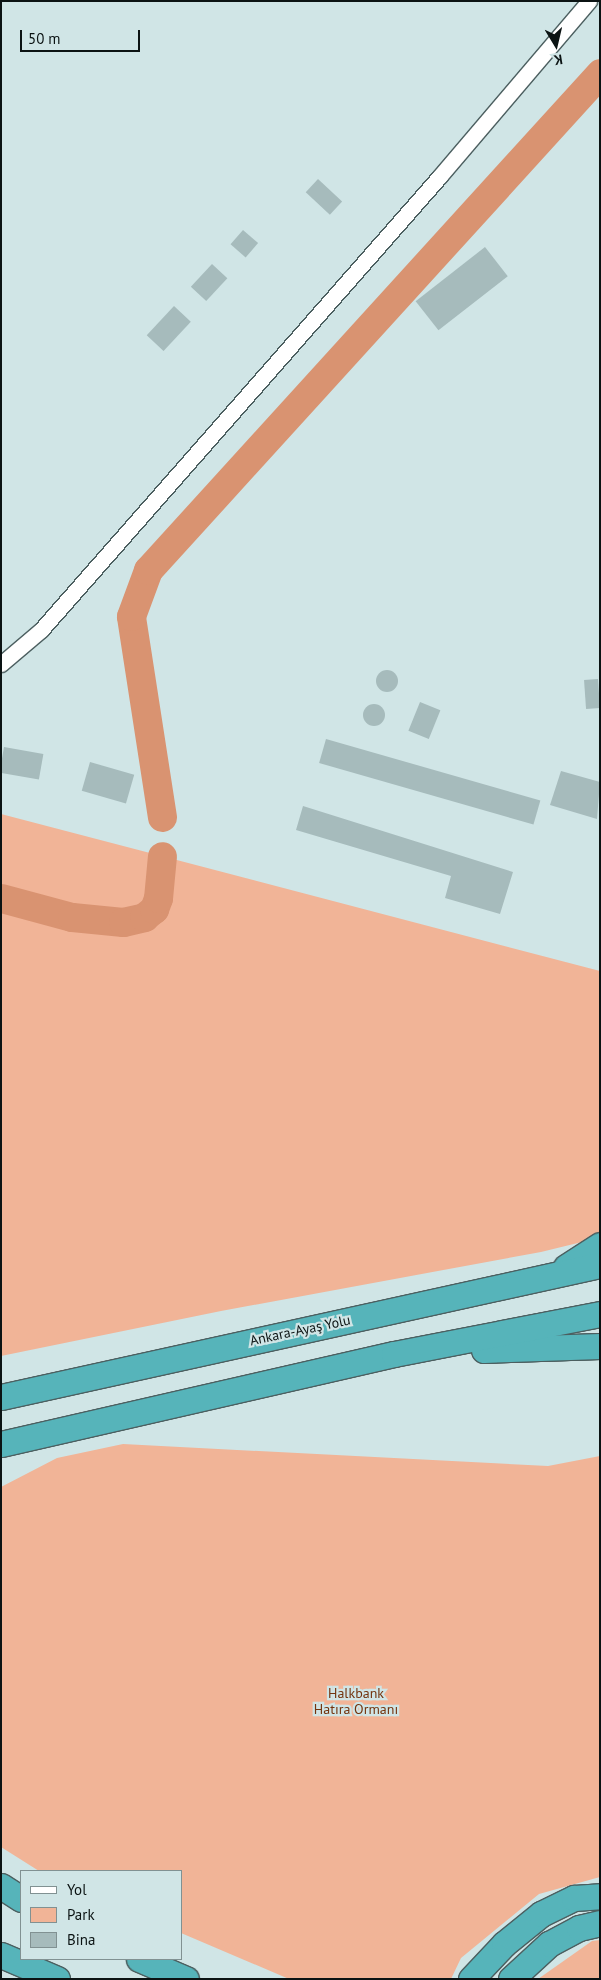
<!DOCTYPE html>
<meta charset="utf-8">
<style>
body{margin:0}
#map{position:relative;width:601px;height:1980px;overflow:hidden;background:#d0e5e6;font-family:"PT Sans",sans-serif}
div>[style]{position:absolute}
[style*='--x']{left:calc(var(--x)*1px);top:calc(var(--y)*1px);width:calc(var(--w)*1px);rotate:calc(var(--a)*1deg)}
.green>*{inset:0;background:#f1b497}
.river>*{height:29px;margin:-14.5px;padding:0 14.5px;transform-origin:14.5px;border-radius:14.5px;background:#d99371}
.building>*{inset:0;background:#a6bbbc;transform-origin:0 0}
.round{border-radius:50%}
.roads{filter:drop-shadow(1px 0 #4c5f60) drop-shadow(-1px 0 #4c5f60) drop-shadow(0 1px #4c5f60) drop-shadow(0 -1px #4c5f60)}
.minor>*{height:15px;margin:-7.5px;padding:0 7.5px;transform-origin:7.5px;border-radius:7.5px;background:#fff}
.trunk>*{height:25px;margin:-12.5px;padding:0 12.5px;transform-origin:12.5px;border-radius:12.5px;background:#56b4ba}
span{translate:-50% -50%;white-space:nowrap;text-align:center;line-height:1.15;-webkit-text-stroke:4.5px #d0e5e6;paint-order:stroke}
.street-label{font-size:14px;color:#0b1313}
.park-label{font-size:14px;color:#73330d}
.frame{position:absolute;inset:0;border:2px solid #0b1313;pointer-events:none}
.legend{position:absolute;left:20px;top:1870px;width:162px;height:90px;box-sizing:border-box;background:#d0e5e6;border:1px solid #819192;margin:0;padding:6px 9px;list-style:none;font-size:15px;color:#0b1313}
.legend li{display:flex;align-items:center;gap:10px;height:25px}
.legend b{width:25px;border:1px solid #819192}
.north{position:absolute;left:531px;top:20px;width:50px;height:50px;-webkit-text-stroke:4px #d0e5e6;paint-order:stroke;rotate:171deg;font-size:14px;font-weight:700;line-height:20px;text-align:center;color:#0b1313}
.north::after{content:'';display:block;margin:auto;width:18px;height:22px;background:#0b1313;clip-path:polygon(50% 0,100% 100%,50% 72%,0 100%)}
.scale{position:absolute;left:20px;top:30px;width:120px;height:22px;box-sizing:border-box;border:2px solid #0b1313;border-top:0;padding-left:6px;font-size:15px;line-height:18px;white-space:nowrap;color:#0b1313;-webkit-text-stroke:4px #d0e5e6;paint-order:stroke}
</style>
<div id="map">
<div class="green">
<div style="clip-path:polygon(1px 814px,600px 971px,600px 1232px,590px 1240px,541px 1252px,221px 1311px,1px 1356px)"></div>
<div style="clip-path:polygon(123px 1444px,548px 1466px,600px 1456px,600px 1877px,539px 1894px,461px 1958px,451px 1979px,289px 1979px,181px 1933px,181px 1871px,39px 1871px,1px 1847px,1px 1487px,57px 1458px)"></div>
<div style="clip-path:polygon(600px 1940px,600px 1979px,538px 1979px,592px 1941px)"></div>
</div>
<div class="river">
<div style="--x:162;--y:817;--w:203;--a:-98.8"></div>
<div style="--x:131;--y:616;--w:49;--a:-69.7"></div>
<div style="--x:148;--y:570;--w:672;--a:-47.71"></div>
<div style="--x:1;--y:898;--w:73;--a:15"></div>
<div style="--x:72;--y:917;--w:51;--a:5.6"></div>
<div style="--x:123;--y:922;--w:22;--a:-13"></div>
<div style="--x:144;--y:917;--w:13;--a:-39"></div>
<div style="--x:154;--y:909;--w:12;--a:-70"></div>
<div style="--x:158;--y:898;--w:42;--a:-84.6"></div>
</div>
<div class="building">
<div style="left:318px;top:179px;width:33px;height:18px;rotate:43deg"></div>
<div style="left:243px;top:230px;width:20px;height:19px;rotate:41deg"></div>
<div style="left:485px;top:247px;width:37px;height:88px;rotate:52deg"></div>
<div style="left:212px;top:264px;width:21px;height:31px;rotate:43deg"></div>
<div style="left:174px;top:306px;width:23px;height:40px;rotate:43deg"></div>
<div class="round" style="left:376px;top:670px;width:22px;height:22px"></div>
<div style="left:598px;top:679px;width:29px;height:14px;rotate:86deg"></div>
<div style="left:420px;top:702px;width:22px;height:31px;rotate:22deg"></div>
<div class="round" style="left:363px;top:704px;width:22px;height:22px"></div>
<div style="left:326px;top:739px;width:223px;height:25px;rotate:16deg"></div>
<div style="left:4px;top:747px;width:40px;height:26px;rotate:10deg"></div>
<div style="left:90px;top:762px;width:46px;height:30px;rotate:16deg"></div>
<div style="clip-path:polygon(561px 771px,600px 782px,597px 819px,550px 805px)"></div>
<div style="clip-path:polygon(303px 806px,513px 872px,500px 914px,445px 898px,451px 876px,296px 830px)"></div>
</div>
<div class="roads">
<div class="minor">
<div style="--x:1;--y:664;--w:52;--a:-40.4"></div>
<div style="--x:41;--y:630;--w:604;--a:-48.69"></div>
<div style="--x:440;--y:176;--w:230;--a:-49.6"></div>
</div>
<div class="trunk">
<div style="--x:566;--y:1267;--w:40;--a:-32.9"></div>
<div style="--x:484;--y:1350;--w:116;--a:-2"></div>
<div style="--x:1;--y:1397;--w:613;--a:-12.43"></div>
<div style="--x:1;--y:1444;--w:403;--a:-12.9"></div>
<div style="--x:394;--y:1354;--w:210;--a:-11"></div>
<div style="--x:1;--y:1886;--w:24;--a:33"></div>
<div style="--x:1;--y:1955;--w:61;--a:23.2"></div>
<div style="--x:139;--y:1959;--w:51;--a:23.1"></div>
<div style="--x:471;--y:1979;--w:48;--a:-46.7"></div>
<div style="--x:504;--y:1944;--w:48;--a:-39"></div>
<div style="--x:541;--y:1914;--w:37;--a:-26"></div>
<div style="--x:574;--y:1898;--w:26;--a:-4"></div>
<div style="--x:511;--y:1979;--w:52;--a:-42.6"></div>
<div style="--x:549;--y:1944;--w:34;--a:-28"></div>
<div style="--x:579;--y:1928;--w:22;--a:-13"></div>
</div>
</div>
<div class="street-label">
<span style="left:300px;top:1330px;rotate:-12deg">Ankara-Ayaş Yolu</span>
</div>
<div class="park-label">
<span style="left:356px;top:1701px">Halkbank<br>Hatıra Ormanı</span>
</div>
<div class="frame"></div>
<ul class="legend">
<li><b style="height:6px;background:#fff"></b>Yol</li>
<li><b style="height:14px;background:#f1b497"></b>Park</li>
<li><b style="height:14px;background:#a6bbbc"></b>Bina</li>
</ul>
<div class="north">K</div>
<div class="scale">50 m</div>
</div>
